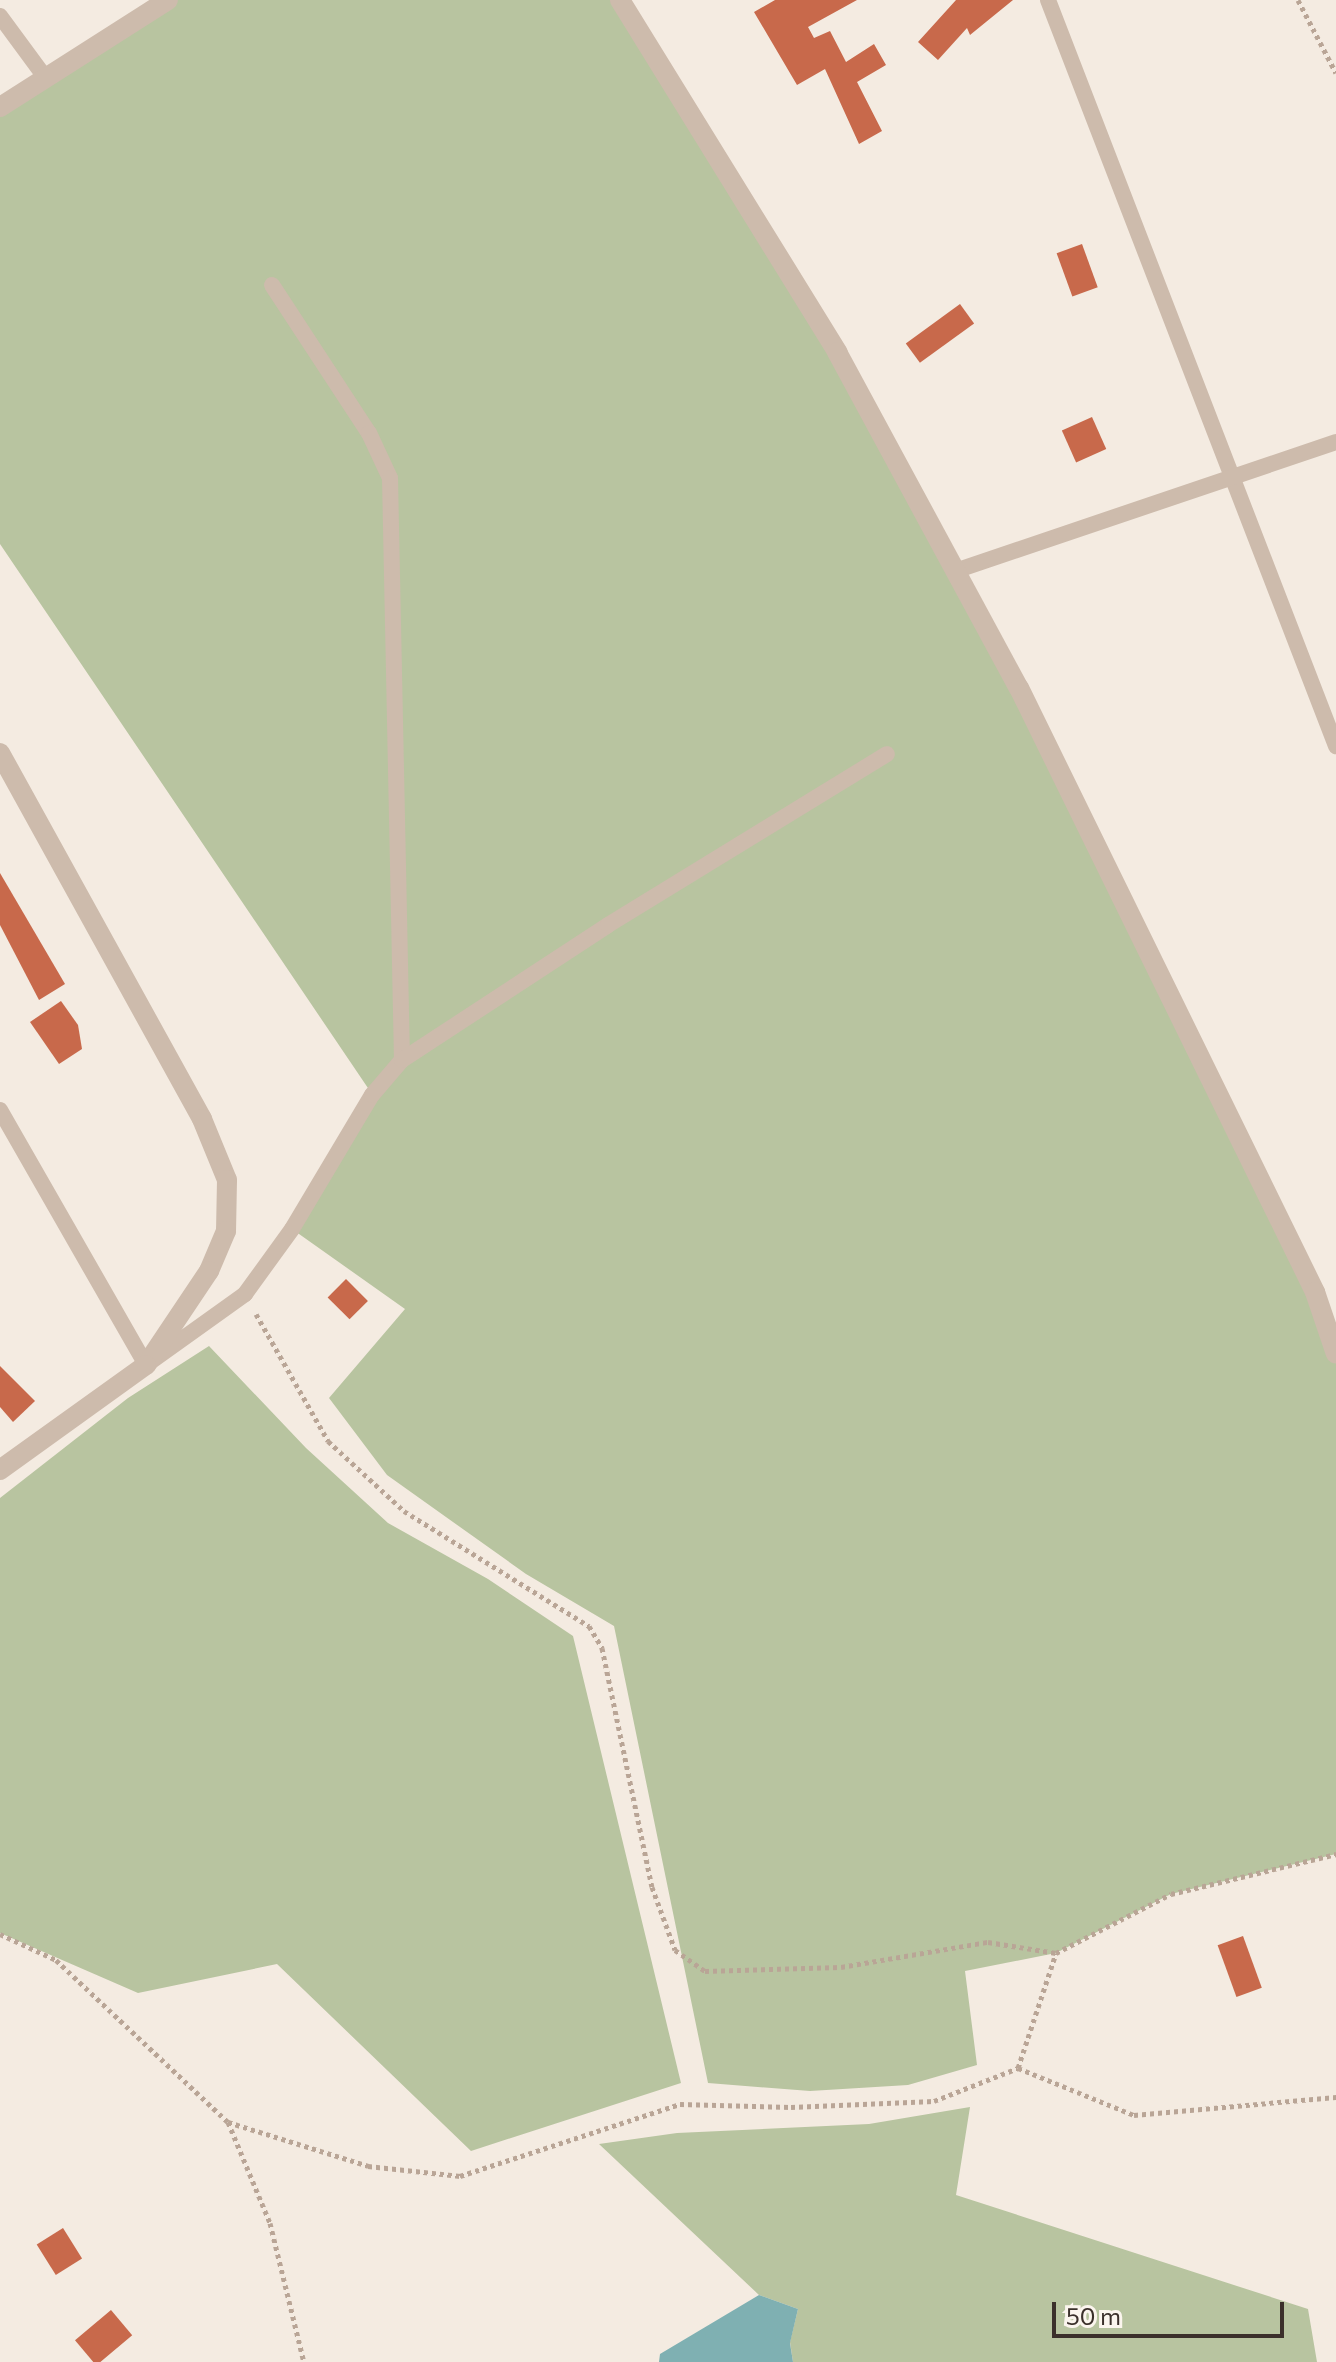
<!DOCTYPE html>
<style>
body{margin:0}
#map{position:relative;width:1336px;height:2362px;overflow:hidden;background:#f4ebe1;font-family:Commissioner,sans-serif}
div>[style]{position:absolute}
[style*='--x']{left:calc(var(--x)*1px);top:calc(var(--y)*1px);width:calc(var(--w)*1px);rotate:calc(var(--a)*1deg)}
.green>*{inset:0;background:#b8c4a0}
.water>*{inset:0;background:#7fb0b2}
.building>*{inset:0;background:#c8694b;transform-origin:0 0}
.path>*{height:5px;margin-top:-2.5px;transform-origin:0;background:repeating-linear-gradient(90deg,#b9a596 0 4px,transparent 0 8px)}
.service>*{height:16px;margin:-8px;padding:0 8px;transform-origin:8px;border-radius:8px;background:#cdbbac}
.minor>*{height:20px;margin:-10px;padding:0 10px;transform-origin:10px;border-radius:10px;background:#cdbbac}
span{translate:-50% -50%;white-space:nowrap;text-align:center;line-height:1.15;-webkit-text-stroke:6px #fbf5ee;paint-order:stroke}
.scale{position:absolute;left:1052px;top:2302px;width:232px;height:36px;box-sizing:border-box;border:4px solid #3b302b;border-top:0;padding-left:10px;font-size:24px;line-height:28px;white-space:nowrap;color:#3b302b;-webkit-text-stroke:6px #fbf5ee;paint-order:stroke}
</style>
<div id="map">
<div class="green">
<div style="clip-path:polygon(171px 0,620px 0,837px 352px,1019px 688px,1336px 1354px,1336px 1854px,1171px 1894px,1056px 1953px,965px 1971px,977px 2065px,908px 2085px,810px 2091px,708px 2083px,614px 1626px,526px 1574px,387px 1475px,329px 1398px,405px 1309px,292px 1229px,372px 1094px,0 544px,0 111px)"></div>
<div style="clip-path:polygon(209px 1346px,306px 1448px,388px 1523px,488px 1579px,573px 1636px,681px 2083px,471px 2151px,277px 1964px,138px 1993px,0 1933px,0 1498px,128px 1398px)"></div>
<div style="clip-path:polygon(970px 2107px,956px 2195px,1308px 2309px,1317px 2362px,793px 2362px,790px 2342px,798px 2309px,759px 2295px,599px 2144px,677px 2133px,869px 2124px)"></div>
</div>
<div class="water">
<div style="clip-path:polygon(759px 2295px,798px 2309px,790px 2343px,793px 2362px,659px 2362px,660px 2354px)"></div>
</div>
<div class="building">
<div style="clip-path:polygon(775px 0,857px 0,808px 27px,814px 38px,830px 31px,846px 62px,874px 44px,886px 65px,857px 82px,882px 131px,859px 144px,825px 69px,797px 85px,754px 12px)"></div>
<div style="clip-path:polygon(956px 0,1013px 0,970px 35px,967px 28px,938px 60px,918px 42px)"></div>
<div style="left:1082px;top:244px;width:46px;height:27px;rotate:70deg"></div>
<div style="left:960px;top:304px;width:24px;height:67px;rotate:54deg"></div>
<div style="left:1092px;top:417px;width:35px;height:33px;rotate:66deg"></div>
<div style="clip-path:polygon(0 873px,65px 984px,39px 1000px,0 925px)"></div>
<div style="clip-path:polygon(61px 1001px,78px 1025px,82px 1049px,59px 1064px,30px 1022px)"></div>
<div style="left:346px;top:1279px;width:31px;height:26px;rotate:45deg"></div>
<div style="clip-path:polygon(0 1366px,35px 1401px,13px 1422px,0 1407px)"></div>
<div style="left:1243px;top:1936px;width:55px;height:27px;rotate:70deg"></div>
<div style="left:63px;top:2228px;width:36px;height:31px;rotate:58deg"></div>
<div style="left:111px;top:2310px;width:33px;height:47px;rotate:50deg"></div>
</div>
<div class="path">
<div style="--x:1298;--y:0;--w:82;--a:62.5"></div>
<div style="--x:256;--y:1314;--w:146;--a:60.4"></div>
<div style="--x:328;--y:1441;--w:103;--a:42.6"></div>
<div style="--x:404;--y:1511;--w:218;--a:31.9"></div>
<div style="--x:589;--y:1626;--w:26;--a:59"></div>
<div style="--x:602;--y:1648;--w:244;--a:78.2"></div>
<div style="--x:652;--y:1887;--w:67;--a:69.9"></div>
<div style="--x:675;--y:1950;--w:37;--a:35"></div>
<div style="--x:705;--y:1971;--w:136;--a:-1.7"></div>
<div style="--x:841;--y:1967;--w:149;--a:-9.7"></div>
<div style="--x:988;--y:1942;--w:69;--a:9.2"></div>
<div style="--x:0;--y:1934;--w:62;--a:24.9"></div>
<div style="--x:56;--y:1960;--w:236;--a:43.3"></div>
<div style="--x:228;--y:2122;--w:109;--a:67.4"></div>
<div style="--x:270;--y:2223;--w:143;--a:76.3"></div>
<div style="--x:1018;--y:2068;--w:125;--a:22.1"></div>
<div style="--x:1134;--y:2115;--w:203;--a:-5.1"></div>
<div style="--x:228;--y:2122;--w:147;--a:17.4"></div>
<div style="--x:368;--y:2166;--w:93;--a:6.2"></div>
<div style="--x:460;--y:2176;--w:231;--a:-18.1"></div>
<div style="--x:680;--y:2104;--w:111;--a:1.5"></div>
<div style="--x:791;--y:2107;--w:143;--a:-2.4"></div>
<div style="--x:934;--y:2101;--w:90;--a:-21.4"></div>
<div style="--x:1018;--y:2068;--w:121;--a:-71.7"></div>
<div style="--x:1056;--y:1953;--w:129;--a:-27.2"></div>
<div style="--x:1171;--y:1894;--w:170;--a:-13.6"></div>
</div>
<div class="service">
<div style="--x:1048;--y:0;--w:800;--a:68.89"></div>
<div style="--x:0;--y:16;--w:76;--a:53.6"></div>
<div style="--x:272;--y:285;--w:177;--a:56.8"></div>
<div style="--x:369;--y:433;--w:50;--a:65"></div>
<div style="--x:390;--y:478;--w:582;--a:88.82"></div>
<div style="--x:955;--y:571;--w:402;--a:-18.7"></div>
<div style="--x:0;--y:1110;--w:294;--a:60.2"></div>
<div style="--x:146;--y:1365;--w:122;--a:-35.6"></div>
<div style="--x:245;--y:1294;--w:80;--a:-54.1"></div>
<div style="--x:292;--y:1229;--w:156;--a:-59.2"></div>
<div style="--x:372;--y:1095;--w:46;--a:-49.4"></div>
<div style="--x:402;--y:1060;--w:246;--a:-33.2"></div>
<div style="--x:608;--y:925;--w:327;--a:-31.5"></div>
</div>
<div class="minor">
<div style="--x:620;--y:0;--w:414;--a:58.3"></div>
<div style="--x:837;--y:352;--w:382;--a:61.6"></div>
<div style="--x:1019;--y:688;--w:673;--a:63.89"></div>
<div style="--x:1315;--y:1292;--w:65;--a:71.3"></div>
<div style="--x:0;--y:107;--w:199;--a:-32.5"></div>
<div style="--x:0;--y:753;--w:418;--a:61.1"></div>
<div style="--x:202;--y:1119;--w:66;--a:67.7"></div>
<div style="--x:227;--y:1180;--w:51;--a:91.1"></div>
<div style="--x:226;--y:1231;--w:43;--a:113"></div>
<div style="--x:209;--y:1271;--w:113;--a:123.8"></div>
<div style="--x:146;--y:1365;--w:180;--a:144.3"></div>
</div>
<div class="scale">50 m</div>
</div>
